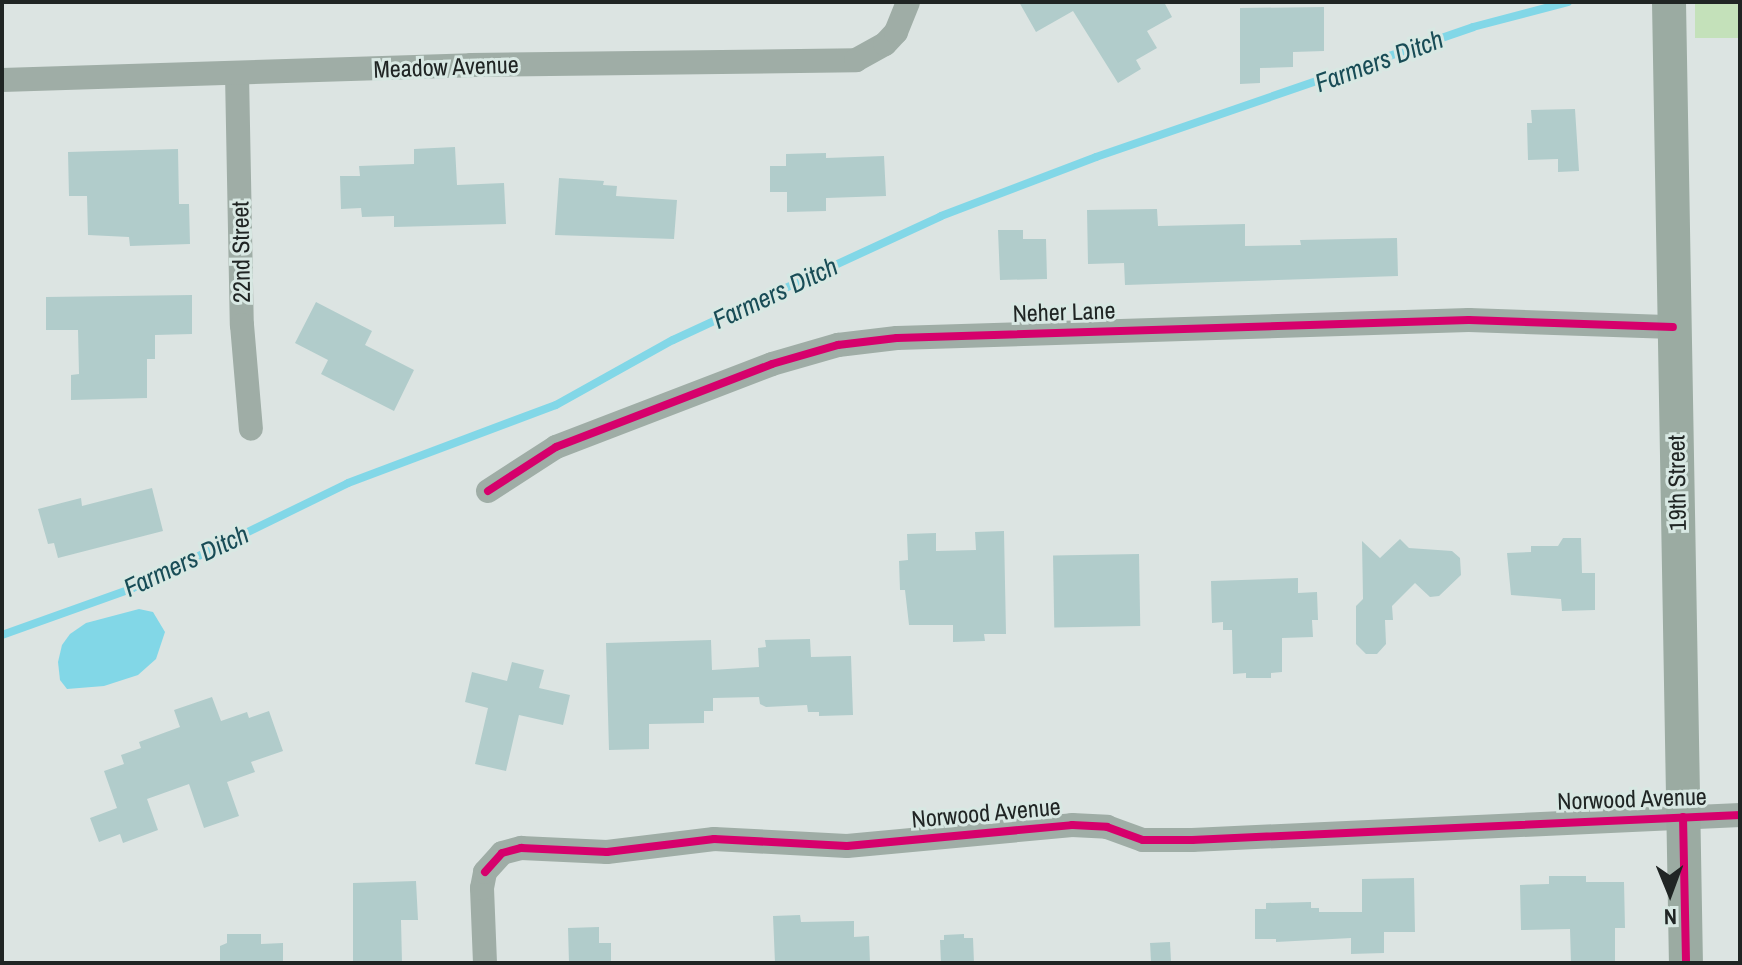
<!DOCTYPE html>
<style>
body{margin:0}
#map{position:relative;width:1742px;height:965px;overflow:hidden;background:#dce4e2;font-family:"Archivo Narrow",sans-serif}
div>[style]{position:absolute}
[style*='--x']{left:calc(var(--x)*1px);top:calc(var(--y)*1px);width:calc(var(--w)*1px);rotate:calc(var(--a)*1deg)}
.green>*{inset:0;background:#c4e1ba;transform-origin:0 0}
.water>*{inset:0;background:#82d7e7}
.stream>*{height:8px;margin:-4px;padding:0 4px;transform-origin:4px;border-radius:4px;background:#82d7e7}
.building>*{inset:0;background:#b1cccb;transform-origin:0 0}
.street>*{height:24px;margin:-12px;padding:0 12px;transform-origin:12px;border-radius:12px;background:#9fada6}
.secondary>*{height:34px;margin:-17px;padding:0 17px;transform-origin:17px;border-radius:17px;background:#9baba2}
.cycleway>*{height:8px;margin:-4px;padding:0 4px;transform-origin:4px;border-radius:4px;background:#d6006c}
span{translate:-50% -50%;white-space:nowrap;text-align:center;line-height:1.15;-webkit-text-stroke:6px #d8e8e3;paint-order:stroke}
.street-label{font-size:24px;color:#202524}
.water-label{font-size:26px;color:#184c56;font-style:italic}
.frame{position:absolute;inset:0;border:4px solid #202524;pointer-events:none}
.north{position:absolute;left:1630px;top:853px;width:80px;height:80px;-webkit-text-stroke:6px #d8e8e3;paint-order:stroke;rotate:179deg;font-size:22px;font-weight:700;line-height:32px;text-align:center;color:#202524}
.north::after{content:'';display:block;margin:auto;width:28px;height:36px;background:#202524;clip-path:polygon(50% 0,100% 100%,50% 72%,0 100%)}
</style>
<div id="map">
<div class="green">
<div style="left:1695px;top:2px;width:45px;height:36px"></div>
</div>
<div class="water">
<div style="clip-path:polygon(139px 609px,153px 612px,165px 632px,156px 659px,138px 675px,104px 686px,67px 689px,60px 680px,58px 662px,62px 645px,70px 634px,86px 623px)"></div>
</div>
<div class="stream">
<div style="--x:2;--y:635;--w:139;--a:-19.7"></div>
<div style="--x:133;--y:588;--w:239;--a:-26"></div>
<div style="--x:348;--y:483;--w:222;--a:-20.6"></div>
<div style="--x:556;--y:405;--w:134;--a:-29.1"></div>
<div style="--x:673;--y:340;--w:295;--a:-24.8"></div>
<div style="--x:941;--y:216;--w:166;--a:-20.8"></div>
<div style="--x:1096;--y:157;--w:399;--a:-19"></div>
<div style="--x:1473;--y:27;--w:98;--a:-14.7"></div>
</div>
<div class="building">
<div style="clip-path:polygon(1019px 2px,1164px 2px,1172px 17px,1147px 31px,1157px 48px,1136px 60px,1141px 69px,1118px 83px,1073px 11px,1036px 32px)"></div>
<div style="clip-path:polygon(1324px 7px,1324px 51px,1293px 52px,1293px 67px,1260px 68px,1260px 83px,1240px 84px,1240px 8px)"></div>
<div style="clip-path:polygon(1575px 109px,1579px 171px,1558px 172px,1558px 159px,1528px 160px,1527px 123px,1532px 123px,1531px 110px)"></div>
<div style="clip-path:polygon(455px 147px,457px 185px,504px 183px,506px 224px,394px 227px,394px 216px,362px 217px,361px 208px,341px 209px,340px 176px,360px 176px,359px 166px,414px 164px,414px 149px)"></div>
<div style="clip-path:polygon(178px 149px,179px 204px,189px 204px,190px 244px,130px 246px,129px 237px,88px 235px,87px 196px,69px 196px,68px 152px)"></div>
<div style="clip-path:polygon(826px 153px,826px 158px,884px 156px,886px 196px,826px 198px,826px 211px,787px 212px,787px 192px,770px 192px,770px 166px,786px 166px,786px 154px)"></div>
<div style="clip-path:polygon(559px 178px,604px 181px,603px 185px,617px 186px,616px 196px,677px 200px,674px 239px,555px 235px)"></div>
<div style="clip-path:polygon(1157px 209px,1158px 226px,1245px 224px,1245px 246px,1301px 245px,1300px 240px,1397px 238px,1398px 276px,1125px 285px,1124px 263px,1088px 264px,1087px 210px)"></div>
<div style="clip-path:polygon(998px 230px,1023px 230px,1023px 239px,1046px 239px,1047px 279px,1000px 280px)"></div>
<div style="clip-path:polygon(192px 295px,192px 334px,155px 335px,155px 359px,147px 359px,147px 398px,71px 400px,71px 375px,79px 374px,78px 330px,46px 330px,46px 297px)"></div>
<div style="clip-path:polygon(316px 302px,372px 331px,365px 345px,414px 370px,394px 411px,321px 374px,328px 360px,295px 343px)"></div>
<div style="clip-path:polygon(152px 488px,163px 531px,58px 558px,54px 543px,48px 544px,38px 509px,81px 498px,82px 506px)"></div>
<div style="clip-path:polygon(1004px 531px,1006px 634px,984px 634px,985px 641px,953px 642px,953px 625px,909px 625px,905px 590px,900px 590px,899px 561px,908px 560px,907px 534px,936px 533px,936px 551px,976px 550px,975px 532px)"></div>
<div style="clip-path:polygon(1563px 538px,1581px 538px,1582px 573px,1595px 573px,1595px 610px,1562px 611px,1561px 599px,1511px 595px,1507px 553px,1531px 552px,1531px 546px,1558px 546px)"></div>
<div style="clip-path:polygon(1400px 539px,1409px 548px,1452px 551px,1460px 558px,1461px 575px,1439px 596px,1430px 597px,1415px 583px,1392px 606px,1393px 620px,1385px 620px,1386px 644px,1377px 654px,1366px 654px,1356px 644px,1356px 606px,1363px 599px,1362px 541px,1380px 558px)"></div>
<div style="left:1139px;top:554px;width:72px;height:86px;rotate:89deg"></div>
<div style="clip-path:polygon(1298px 578px,1298px 593px,1317px 592px,1318px 620px,1312px 620px,1313px 637px,1282px 638px,1282px 672px,1271px 673px,1271px 678px,1246px 678px,1246px 673px,1233px 674px,1232px 630px,1223px 630px,1223px 622px,1212px 623px,1211px 581px)"></div>
<div style="clip-path:polygon(810px 639px,811px 657px,851px 656px,853px 715px,819px 716px,819px 712px,808px 712px,807px 705px,766px 707px,760px 704px,759px 697px,713px 698px,713px 711px,704px 711px,704px 723px,649px 724px,649px 749px,609px 750px,606px 643px,711px 640px,712px 670px,759px 667px,758px 648px,766px 647px,765px 640px)"></div>
<div style="clip-path:polygon(512px 662px,544px 670px,539px 688px,570px 695px,563px 725px,519px 715px,506px 771px,475px 764px,488px 708px,465px 702px,472px 672px,507px 681px)"></div>
<div style="clip-path:polygon(212px 697px,221px 721px,247px 712px,249px 718px,269px 711px,283px 751px,251px 762px,255px 772px,227px 782px,239px 816px,204px 828px,189px 784px,147px 799px,158px 830px,123px 843px,120px 834px,99px 842px,90px 818px,117px 808px,104px 771px,124px 764px,121px 755px,141px 748px,139px 742px,180px 727px,174px 710px)"></div>
<div style="clip-path:polygon(1549px 876px,1586px 876px,1586px 882px,1624px 882px,1625px 928px,1615px 928px,1615px 963px,1571px 963px,1570px 929px,1521px 930px,1520px 885px,1549px 884px)"></div>
<div style="clip-path:polygon(1414px 878px,1415px 932px,1384px 932px,1384px 953px,1351px 954px,1351px 938px,1276px 942px,1276px 939px,1255px 939px,1255px 909px,1266px 909px,1266px 903px,1311px 902px,1311px 908px,1319px 908px,1319px 912px,1362px 912px,1362px 879px)"></div>
<div style="clip-path:polygon(416px 881px,418px 920px,401px 920px,402px 963px,353px 963px,353px 883px)"></div>
<div style="clip-path:polygon(800px 915px,801px 922px,854px 921px,854px 937px,869px 936px,870px 963px,775px 963px,773px 916px)"></div>
<div style="clip-path:polygon(599px 927px,599px 943px,611px 943px,611px 963px,569px 963px,568px 928px)"></div>
<div style="clip-path:polygon(227px 934px,261px 934px,261px 944px,283px 943px,283px 963px,220px 963px,220px 946px,227px 943px)"></div>
<div style="clip-path:polygon(964px 934px,964px 938px,973px 938px,974px 963px,941px 963px,940px 940px,944px 940px,944px 935px)"></div>
<div style="left:1170px;top:942px;width:21px;height:20px;rotate:87deg"></div>
</div>
<div class="street">
<div style="--x:237;--y:74;--w:251;--a:88.9"></div>
<div style="--x:242;--y:325;--w:104;--a:85.1"></div>
<div style="--x:2;--y:80;--w:469;--a:-1.8"></div>
<div style="--x:471;--y:65;--w:385;--a:-0.7"></div>
<div style="--x:856;--y:60;--w:33;--a:-29"></div>
<div style="--x:885;--y:44;--w:16;--a:-47"></div>
<div style="--x:896;--y:32;--w:32;--a:-68"></div>
<div style="--x:488;--y:491;--w:81;--a:-32.9"></div>
<div style="--x:556;--y:447;--w:231;--a:-21"></div>
<div style="--x:772;--y:364;--w:69;--a:-16.1"></div>
<div style="--x:838;--y:345;--w:59;--a:-6.8"></div>
<div style="--x:897;--y:338;--w:572;--a:-1.8"></div>
<div style="--x:1469;--y:320;--w:204;--a:2"></div>
<div style="--x:485;--y:963;--w:75;--a:-92.3"></div>
<div style="--x:482;--y:888;--w:16;--a:-79"></div>
<div style="--x:485;--y:872;--w:25;--a:-48"></div>
<div style="--x:502;--y:853;--w:20;--a:-15"></div>
<div style="--x:521;--y:848;--w:86;--a:2.7"></div>
<div style="--x:607;--y:852;--w:108;--a:-6.9"></div>
<div style="--x:714;--y:839;--w:133;--a:3"></div>
<div style="--x:847;--y:846;--w:226;--a:-5.3"></div>
<div style="--x:1072;--y:825;--w:35;--a:3"></div>
<div style="--x:1107;--y:827;--w:38;--a:20"></div>
<div style="--x:1143;--y:840;--w:49;--a:0"></div>
<div style="--x:1192;--y:840;--w:549;--a:-2.61"></div>
</div>
<div class="secondary">
<div style="--x:1669;--y:2;--w:961;--a:88.99"></div>
</div>
<div class="cycleway">
<div style="--x:488;--y:491;--w:81;--a:-32.9"></div>
<div style="--x:556;--y:447;--w:231;--a:-21"></div>
<div style="--x:772;--y:364;--w:69;--a:-16.1"></div>
<div style="--x:838;--y:345;--w:59;--a:-6.8"></div>
<div style="--x:897;--y:338;--w:572;--a:-1.8"></div>
<div style="--x:1469;--y:320;--w:204;--a:2"></div>
<div style="--x:1683;--y:817;--w:146;--a:88.8"></div>
<div style="--x:485;--y:872;--w:25;--a:-48"></div>
<div style="--x:502;--y:853;--w:20;--a:-15"></div>
<div style="--x:521;--y:848;--w:86;--a:2.7"></div>
<div style="--x:607;--y:852;--w:108;--a:-6.9"></div>
<div style="--x:714;--y:839;--w:133;--a:3"></div>
<div style="--x:847;--y:846;--w:226;--a:-5.3"></div>
<div style="--x:1072;--y:825;--w:35;--a:3"></div>
<div style="--x:1107;--y:827;--w:38;--a:20"></div>
<div style="--x:1143;--y:840;--w:49;--a:0"></div>
<div style="--x:1192;--y:840;--w:549;--a:-2.61"></div>
</div>
<div class="street-label">
<span style="left:446px;top:67px;rotate:-2deg">Meadow Avenue</span>
<span style="left:241px;top:252px;rotate:-91deg">22nd Street</span>
<span style="left:1064px;top:312px;rotate:-2deg">Neher Lane</span>
<span style="left:1677px;top:483px;rotate:-91deg">19th Street</span>
<span style="left:1632px;top:799px;rotate:-2deg">Norwood Avenue</span>
<span style="left:986px;top:813px;rotate:-5deg">Norwood Avenue</span>
</div>
<div class="water-label">
<span style="left:1379px;top:61px;rotate:-20deg">Farmers Ditch</span>
<span style="left:775px;top:293px;rotate:-25deg">Farmers Ditch</span>
<span style="left:186px;top:561px;rotate:-25deg">Farmers Ditch</span>
</div>
<div class="frame"></div>
<div class="north">N</div>
</div>
